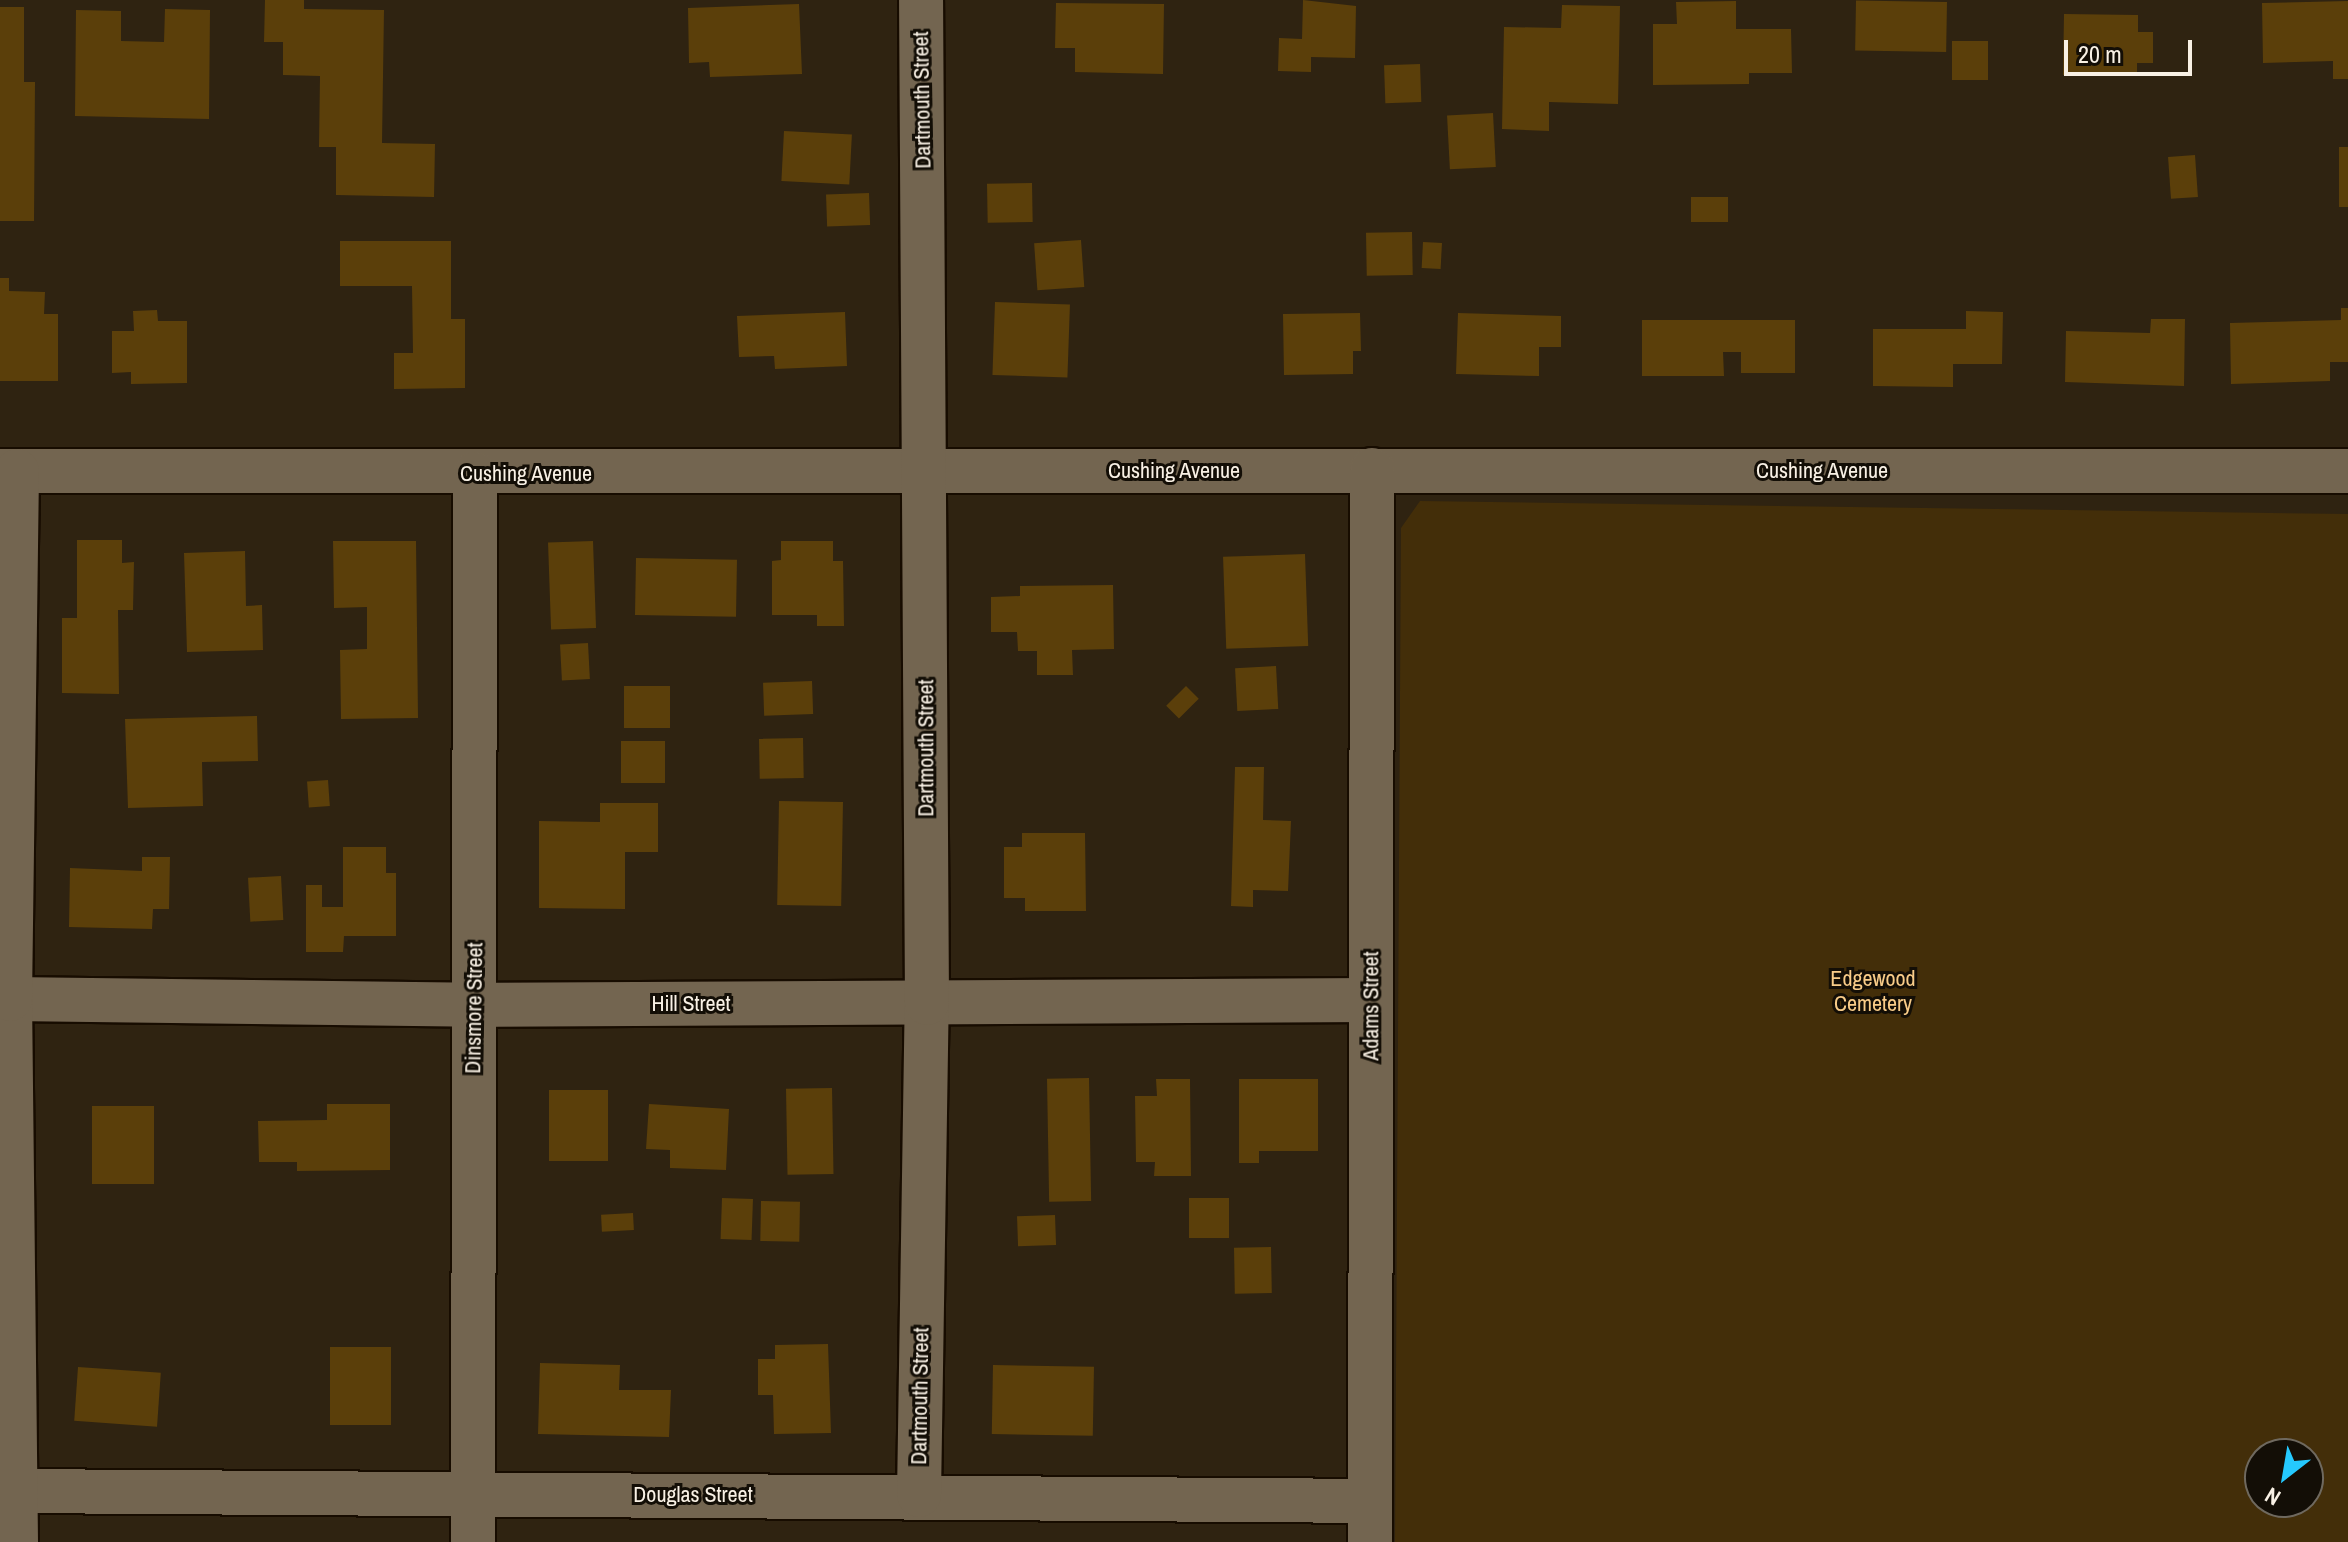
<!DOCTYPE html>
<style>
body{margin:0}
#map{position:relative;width:2348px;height:1542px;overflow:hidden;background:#2f2311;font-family:"Archivo Narrow",sans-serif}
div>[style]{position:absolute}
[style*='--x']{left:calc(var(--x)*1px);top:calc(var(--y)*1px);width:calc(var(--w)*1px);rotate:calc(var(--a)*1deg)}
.green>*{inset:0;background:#432e09}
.building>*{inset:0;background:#5b3f0a;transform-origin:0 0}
.roads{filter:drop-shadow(2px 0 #170c00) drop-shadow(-2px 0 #170c00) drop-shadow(0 2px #170c00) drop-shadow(0 -2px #170c00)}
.street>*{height:44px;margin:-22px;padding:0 22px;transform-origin:22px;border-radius:22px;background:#736550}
span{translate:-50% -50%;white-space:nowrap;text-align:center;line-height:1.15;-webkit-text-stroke:6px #130e06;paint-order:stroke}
.street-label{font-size:22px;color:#f9f1e5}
.park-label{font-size:22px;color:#f9cc88}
.north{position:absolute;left:2244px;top:1438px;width:80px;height:80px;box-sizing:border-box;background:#130e06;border:2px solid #6f695f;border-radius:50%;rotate:211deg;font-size:22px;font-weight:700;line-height:32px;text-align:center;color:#f9f1e5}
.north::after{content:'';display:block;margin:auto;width:28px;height:36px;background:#25c9fe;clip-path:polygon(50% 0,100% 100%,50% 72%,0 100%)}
.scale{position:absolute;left:2064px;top:40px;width:128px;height:36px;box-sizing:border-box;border:4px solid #f9f1e5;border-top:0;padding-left:10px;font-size:24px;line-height:28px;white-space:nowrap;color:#f9f1e5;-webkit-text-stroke:6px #130e06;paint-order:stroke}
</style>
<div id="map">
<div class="green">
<div style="clip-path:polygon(evenodd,1420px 501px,2348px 514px,2348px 1542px,1395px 1542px,1401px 528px,1420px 501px,2260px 1454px,2308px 1454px,2308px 1502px,2260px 1502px,2260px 1454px)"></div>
</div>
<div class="building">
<div style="clip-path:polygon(265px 0,304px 0,304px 9px,384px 10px,382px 143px,435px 144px,434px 197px,336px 195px,336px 147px,319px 147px,320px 76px,283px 75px,283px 42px,264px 42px)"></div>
<div style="clip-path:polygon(1303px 0,1356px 6px,1355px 58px,1311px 57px,1311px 72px,1278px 71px,1279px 38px,1302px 39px)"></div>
<div style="clip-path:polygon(1736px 1px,1736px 29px,1791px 29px,1792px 73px,1749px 73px,1749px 84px,1653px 85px,1653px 24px,1677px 24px,1676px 2px)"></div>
<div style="clip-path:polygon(2348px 1px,2348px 79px,2333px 79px,2333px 61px,2263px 63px,2262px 3px)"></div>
<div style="left:1947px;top:2px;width:50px;height:91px;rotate:91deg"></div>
<div style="clip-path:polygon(1056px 3px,1164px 4px,1163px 74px,1075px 72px,1075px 48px,1055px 48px)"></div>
<div style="clip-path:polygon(799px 4px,802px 74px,710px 77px,709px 62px,689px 63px,688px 8px)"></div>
<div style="clip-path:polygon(1562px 5px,1620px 6px,1618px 104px,1549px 102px,1549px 131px,1502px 129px,1504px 27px,1561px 28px)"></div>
<div style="clip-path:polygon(0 7px,24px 7px,24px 82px,35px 82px,34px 221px,0 221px)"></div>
<div style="clip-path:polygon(165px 9px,210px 10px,209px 119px,75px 116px,76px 10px,121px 11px,121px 41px,164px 42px)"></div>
<div style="clip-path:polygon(2064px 14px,2138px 15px,2138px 32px,2153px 32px,2153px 63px,2137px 63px,2137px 75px,2063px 75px)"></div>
<div style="left:1952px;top:41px;width:36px;height:39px"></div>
<div style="left:1420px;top:64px;width:38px;height:36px;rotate:88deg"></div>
<div style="left:1493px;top:113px;width:54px;height:46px;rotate:87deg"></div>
<div style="left:784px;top:131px;width:68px;height:50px;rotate:3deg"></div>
<div style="left:2339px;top:147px;width:9px;height:60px"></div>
<div style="left:2195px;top:155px;width:42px;height:27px;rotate:86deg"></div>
<div style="left:1032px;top:183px;width:39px;height:45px;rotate:89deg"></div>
<div style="left:869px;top:193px;width:32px;height:43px;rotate:88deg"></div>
<div style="left:1691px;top:197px;width:37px;height:25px"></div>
<div style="left:1412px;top:232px;width:43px;height:46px;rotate:89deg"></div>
<div style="left:1081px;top:240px;width:47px;height:47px;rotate:86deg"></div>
<div style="clip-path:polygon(340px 241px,451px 241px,451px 319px,465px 319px,465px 388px,394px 389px,394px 353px,413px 353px,412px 286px,340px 286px)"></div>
<div style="left:1423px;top:242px;width:19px;height:26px;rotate:3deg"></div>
<div style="clip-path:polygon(0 278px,9px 278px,9px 291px,45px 292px,44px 314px,58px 314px,58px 381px,0 381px)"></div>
<div style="left:995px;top:302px;width:75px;height:73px;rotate:2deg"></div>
<div style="clip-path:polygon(2341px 308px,2348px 308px,2348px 362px,2330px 362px,2330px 381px,2231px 384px,2230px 323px,2341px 320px)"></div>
<div style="clip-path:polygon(157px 310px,158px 321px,187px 321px,187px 383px,131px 384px,131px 372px,112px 373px,112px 331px,134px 331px,133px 311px)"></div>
<div style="clip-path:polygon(1966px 311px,2003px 312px,2002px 364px,1953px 364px,1953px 387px,1873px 386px,1873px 329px,1966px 329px)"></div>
<div style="clip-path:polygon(845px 312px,847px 366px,775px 369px,774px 356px,739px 357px,737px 316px)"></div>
<div style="clip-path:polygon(1360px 313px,1361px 351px,1353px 351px,1353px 374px,1284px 375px,1283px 314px)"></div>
<div style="clip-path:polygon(1458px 313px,1561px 316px,1561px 347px,1539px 347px,1539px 376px,1456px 374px)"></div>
<div style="clip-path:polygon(2151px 319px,2185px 319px,2184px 386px,2065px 382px,2066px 331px,2150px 333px)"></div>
<div style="clip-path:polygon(1642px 320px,1795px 320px,1795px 373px,1741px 373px,1741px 352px,1723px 352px,1724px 376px,1642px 376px)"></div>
<div style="clip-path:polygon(77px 540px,122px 540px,122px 563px,134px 562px,133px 610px,118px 610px,119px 694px,62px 693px,62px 618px,77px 618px)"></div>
<div style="clip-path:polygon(333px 541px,416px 541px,418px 718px,341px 719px,340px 650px,367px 649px,367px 607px,334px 608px)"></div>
<div style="left:593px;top:541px;width:87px;height:45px;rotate:88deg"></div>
<div style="clip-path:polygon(781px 541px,833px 541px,833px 561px,843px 561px,844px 626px,817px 626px,817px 615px,772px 615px,772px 561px,781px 560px)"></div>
<div style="clip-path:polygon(245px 551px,246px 606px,262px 605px,263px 650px,187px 652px,184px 553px)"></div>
<div style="left:1305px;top:554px;width:92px;height:82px;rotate:88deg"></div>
<div style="left:636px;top:558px;width:101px;height:57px;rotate:1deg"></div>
<div style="clip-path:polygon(1113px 585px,1114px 649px,1072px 650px,1073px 675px,1037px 675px,1037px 651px,1018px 651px,1017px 632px,991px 632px,991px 597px,1020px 596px,1020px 586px)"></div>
<div style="left:588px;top:643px;width:36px;height:28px;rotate:87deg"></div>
<div style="left:1276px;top:666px;width:43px;height:41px;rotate:87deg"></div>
<div style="left:812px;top:681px;width:33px;height:49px;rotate:88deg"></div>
<div style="left:624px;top:686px;width:46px;height:42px"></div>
<div style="left:1186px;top:686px;width:18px;height:28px;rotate:45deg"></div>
<div style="clip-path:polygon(257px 716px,258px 761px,202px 762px,203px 806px,128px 808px,125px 719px)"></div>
<div style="left:803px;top:738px;width:40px;height:44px;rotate:89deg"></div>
<div style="left:621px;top:741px;width:44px;height:42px"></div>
<div style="clip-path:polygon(1235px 767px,1264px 767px,1263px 820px,1291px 821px,1288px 891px,1253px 890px,1253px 907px,1231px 906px)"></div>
<div style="left:328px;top:780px;width:26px;height:21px;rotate:86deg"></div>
<div style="left:779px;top:801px;width:64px;height:104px;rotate:1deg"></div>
<div style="clip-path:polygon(600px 803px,658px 803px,658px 852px,625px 852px,625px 909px,539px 908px,539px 821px,600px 822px)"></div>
<div style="clip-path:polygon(1022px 833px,1085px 833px,1086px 911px,1025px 911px,1025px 898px,1004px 898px,1004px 847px,1022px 847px)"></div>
<div style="clip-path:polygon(343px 847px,386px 847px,386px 873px,396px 873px,396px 936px,344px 936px,343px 952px,306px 952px,306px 885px,322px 885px,322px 907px,343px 907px)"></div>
<div style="clip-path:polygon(142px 857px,170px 857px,169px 909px,153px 909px,152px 929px,69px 927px,70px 868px,142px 871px)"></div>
<div style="left:281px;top:876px;width:44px;height:33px;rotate:87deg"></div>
<div style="left:1089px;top:1078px;width:123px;height:42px;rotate:89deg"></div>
<div style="clip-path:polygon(1156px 1079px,1190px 1079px,1191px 1176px,1154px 1176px,1155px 1162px,1136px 1162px,1135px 1096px,1157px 1096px)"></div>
<div style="clip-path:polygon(1239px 1079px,1318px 1079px,1318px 1151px,1259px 1151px,1259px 1163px,1239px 1163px)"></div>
<div style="left:832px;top:1088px;width:86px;height:46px;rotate:89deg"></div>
<div style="left:549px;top:1090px;width:59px;height:71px"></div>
<div style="clip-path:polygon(327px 1104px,390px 1104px,390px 1170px,297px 1171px,297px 1162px,259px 1162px,258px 1121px,327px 1120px)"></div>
<div style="clip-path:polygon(649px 1104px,729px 1109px,726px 1170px,670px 1168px,670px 1150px,646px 1149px)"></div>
<div style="left:92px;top:1106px;width:62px;height:78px"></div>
<div style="left:722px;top:1198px;width:31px;height:41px;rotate:2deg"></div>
<div style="left:1189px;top:1198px;width:40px;height:40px"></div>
<div style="left:761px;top:1201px;width:39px;height:40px;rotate:1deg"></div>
<div style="left:633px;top:1213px;width:17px;height:32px;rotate:87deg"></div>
<div style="left:1055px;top:1215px;width:30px;height:38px;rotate:88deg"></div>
<div style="left:1271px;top:1247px;width:46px;height:37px;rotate:89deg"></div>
<div style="clip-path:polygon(828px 1344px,831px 1433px,774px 1434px,773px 1395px,758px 1395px,758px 1359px,775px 1359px,775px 1345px)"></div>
<div style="left:330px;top:1347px;width:61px;height:78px"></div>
<div style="clip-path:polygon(540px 1363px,620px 1365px,619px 1390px,671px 1390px,669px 1437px,538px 1434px)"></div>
<div style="left:993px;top:1365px;width:101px;height:69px;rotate:1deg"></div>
<div style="left:78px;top:1367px;width:83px;height:54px;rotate:4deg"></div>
</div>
<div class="roads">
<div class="street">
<div style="--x:0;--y:471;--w:2348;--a:0"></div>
<div style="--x:10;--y:999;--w:464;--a:0.7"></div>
<div style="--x:474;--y:1005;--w:897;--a:-0.32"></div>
<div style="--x:16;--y:1491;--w:1354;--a:0.42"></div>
<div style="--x:919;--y:1495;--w:492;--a:-89.1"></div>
<div style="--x:927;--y:1003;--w:1003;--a:-90.34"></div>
<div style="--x:16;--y:1542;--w:543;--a:-90.63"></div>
<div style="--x:10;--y:999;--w:528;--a:-89.24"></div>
<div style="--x:473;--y:1542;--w:1068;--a:-89.89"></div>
<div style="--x:1370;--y:1542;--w:1072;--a:-89.89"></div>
</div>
</div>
<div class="street-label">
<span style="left:922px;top:100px;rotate:-91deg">Dartmouth Street</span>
<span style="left:1174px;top:471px">Cushing Avenue</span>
<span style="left:1822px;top:471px">Cushing Avenue</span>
<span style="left:526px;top:474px">Cushing Avenue</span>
<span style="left:926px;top:748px;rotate:-90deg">Dartmouth Street</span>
<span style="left:691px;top:1004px">Hill Street</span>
<span style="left:1371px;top:1006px;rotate:-90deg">Adams Street</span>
<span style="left:474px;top:1008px;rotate:-89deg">Dinsmore Street</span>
<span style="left:920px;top:1396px;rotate:-89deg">Dartmouth Street</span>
<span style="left:693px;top:1495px">Douglas Street</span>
</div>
<div class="park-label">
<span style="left:1873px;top:991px">Edgewood<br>Cemetery</span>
</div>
<div class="north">N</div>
<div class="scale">20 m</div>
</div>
